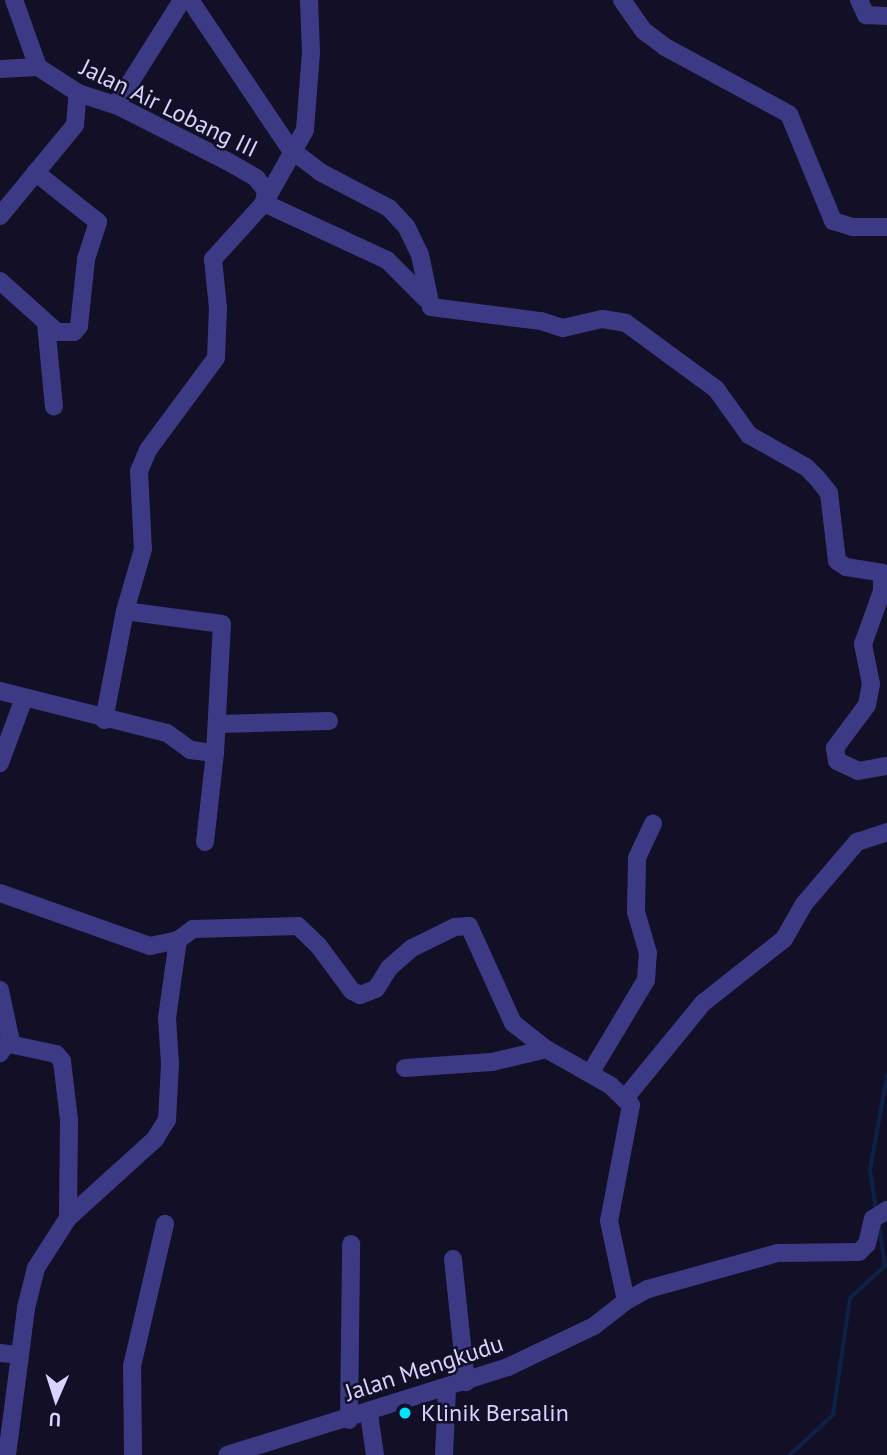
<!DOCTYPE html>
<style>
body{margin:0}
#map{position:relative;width:887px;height:1455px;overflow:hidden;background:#130f26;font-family:"PT Sans",sans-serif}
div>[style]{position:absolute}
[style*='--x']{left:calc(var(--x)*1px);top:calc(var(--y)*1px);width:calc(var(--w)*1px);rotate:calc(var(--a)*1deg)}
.stream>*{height:3.5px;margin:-1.75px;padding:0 1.75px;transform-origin:1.75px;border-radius:1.75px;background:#0c2248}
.minor>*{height:18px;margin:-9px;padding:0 9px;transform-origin:9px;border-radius:9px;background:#3d3a85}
.dots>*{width:19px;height:19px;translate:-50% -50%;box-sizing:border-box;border:4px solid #130f26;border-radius:50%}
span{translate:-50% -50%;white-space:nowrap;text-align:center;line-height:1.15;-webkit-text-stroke:5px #130f26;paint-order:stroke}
.street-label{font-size:24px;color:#d9d4ff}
.poi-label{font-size:24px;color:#d9d4ff}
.left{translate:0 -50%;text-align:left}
.north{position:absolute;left:21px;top:1364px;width:70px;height:70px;-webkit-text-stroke:5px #130f26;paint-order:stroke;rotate:183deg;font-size:19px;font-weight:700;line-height:28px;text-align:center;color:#d9d4ff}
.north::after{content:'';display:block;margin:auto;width:24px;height:32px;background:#d9d4ff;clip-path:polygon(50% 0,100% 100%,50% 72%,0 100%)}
</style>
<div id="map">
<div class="stream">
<div style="--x:876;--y:1211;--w:41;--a:-98.3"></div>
<div style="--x:870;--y:1170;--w:96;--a:-79.7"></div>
<div style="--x:790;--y:1455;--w:59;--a:-42.9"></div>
<div style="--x:833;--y:1415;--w:118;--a:-81.7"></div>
<div style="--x:850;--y:1298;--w:47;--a:-42.4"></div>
<div style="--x:885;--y:1266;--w:40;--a:-98.5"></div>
</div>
<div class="minor">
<div style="--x:14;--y:0;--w:71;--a:70.3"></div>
<div style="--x:190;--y:0;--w:179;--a:56.1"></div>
<div style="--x:290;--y:149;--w:38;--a:37"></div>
<div style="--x:320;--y:172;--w:78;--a:27.6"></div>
<div style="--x:389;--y:208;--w:25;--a:47"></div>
<div style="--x:406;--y:226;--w:32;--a:64"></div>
<div style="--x:420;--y:255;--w:53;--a:78.1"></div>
<div style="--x:431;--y:307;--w:111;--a:7.3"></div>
<div style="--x:541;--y:321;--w:23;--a:18"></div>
<div style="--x:563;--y:328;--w:40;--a:-13"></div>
<div style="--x:602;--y:319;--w:24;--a:9"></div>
<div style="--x:626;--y:323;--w:112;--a:36.3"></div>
<div style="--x:716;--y:389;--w:57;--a:54.3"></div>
<div style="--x:749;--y:435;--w:65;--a:29.3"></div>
<div style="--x:806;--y:467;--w:16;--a:45"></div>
<div style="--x:817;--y:478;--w:19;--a:51"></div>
<div style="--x:829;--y:493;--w:68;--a:83.3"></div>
<div style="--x:837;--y:561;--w:11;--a:34"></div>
<div style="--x:846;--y:567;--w:36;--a:9"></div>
<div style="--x:882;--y:573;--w:18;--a:90"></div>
<div style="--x:882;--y:591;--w:56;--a:109.7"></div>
<div style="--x:863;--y:644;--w:41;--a:78.7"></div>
<div style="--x:871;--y:684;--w:21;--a:101"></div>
<div style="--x:867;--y:705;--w:54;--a:126.7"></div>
<div style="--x:835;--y:748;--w:13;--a:81"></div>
<div style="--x:837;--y:761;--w:23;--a:25"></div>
<div style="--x:858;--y:771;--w:29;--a:-10"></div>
<div style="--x:309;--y:0;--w:53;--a:87.8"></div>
<div style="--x:311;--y:53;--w:77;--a:94.5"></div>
<div style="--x:305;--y:130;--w:84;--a:119.3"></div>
<div style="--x:264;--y:203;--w:136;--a:24.9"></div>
<div style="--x:387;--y:260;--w:55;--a:45"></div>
<div style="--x:622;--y:0;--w:38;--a:55"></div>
<div style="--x:644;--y:31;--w:26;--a:37"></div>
<div style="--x:665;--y:47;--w:141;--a:28.4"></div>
<div style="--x:789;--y:114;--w:116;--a:67.6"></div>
<div style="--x:833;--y:221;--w:21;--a:17"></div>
<div style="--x:853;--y:227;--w:34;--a:0"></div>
<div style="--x:859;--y:0;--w:17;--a:65"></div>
<div style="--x:866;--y:15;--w:21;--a:3"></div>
<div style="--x:0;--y:69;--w:38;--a:-3"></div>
<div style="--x:38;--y:67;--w:48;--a:33"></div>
<div style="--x:78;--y:93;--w:40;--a:18"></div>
<div style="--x:116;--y:105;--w:124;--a:26.8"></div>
<div style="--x:227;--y:161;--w:34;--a:30"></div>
<div style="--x:256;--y:178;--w:16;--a:52"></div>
<div style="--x:266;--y:191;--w:12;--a:99"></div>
<div style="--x:264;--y:203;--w:76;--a:132.3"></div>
<div style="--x:213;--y:259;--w:49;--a:84.2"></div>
<div style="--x:218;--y:308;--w:50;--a:92.3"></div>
<div style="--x:216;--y:358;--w:114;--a:126.5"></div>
<div style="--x:148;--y:450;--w:23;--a:113"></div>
<div style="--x:139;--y:471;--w:78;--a:87.1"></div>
<div style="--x:143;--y:549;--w:65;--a:106.2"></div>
<div style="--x:125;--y:611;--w:111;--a:100.9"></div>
<div style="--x:116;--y:105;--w:124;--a:-57.8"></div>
<div style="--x:0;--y:216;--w:118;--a:-50.5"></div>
<div style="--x:75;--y:125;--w:32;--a:-85"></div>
<div style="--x:0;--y:281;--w:76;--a:41.8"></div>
<div style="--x:57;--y:332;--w:17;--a:0"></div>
<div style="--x:74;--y:332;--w:8;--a:-50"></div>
<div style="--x:79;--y:326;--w:67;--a:-84"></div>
<div style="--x:86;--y:259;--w:39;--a:-72"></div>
<div style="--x:98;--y:222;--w:80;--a:-141.6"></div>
<div style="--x:46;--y:324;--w:83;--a:84.5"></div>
<div style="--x:0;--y:691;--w:172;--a:14.1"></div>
<div style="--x:167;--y:733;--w:29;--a:36"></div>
<div style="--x:190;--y:750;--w:25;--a:7"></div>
<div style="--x:215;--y:753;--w:129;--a:-86.9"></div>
<div style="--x:222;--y:624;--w:98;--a:-172.4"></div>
<div style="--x:218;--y:724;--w:111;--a:-1.5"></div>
<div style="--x:0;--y:763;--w:69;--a:-69.7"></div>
<div style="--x:205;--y:842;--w:90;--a:-83.6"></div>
<div style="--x:0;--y:893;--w:159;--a:19.5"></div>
<div style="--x:150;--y:946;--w:29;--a:-12"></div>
<div style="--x:178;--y:940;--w:19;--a:-36"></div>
<div style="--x:193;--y:929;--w:105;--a:-1.6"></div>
<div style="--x:298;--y:926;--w:28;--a:44"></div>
<div style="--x:318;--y:945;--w:57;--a:53.5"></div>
<div style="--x:352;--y:991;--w:9;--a:27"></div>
<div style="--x:360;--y:995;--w:17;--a:-21"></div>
<div style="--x:376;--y:989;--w:25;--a:-58"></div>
<div style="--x:389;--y:968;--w:30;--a:-41"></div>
<div style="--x:412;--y:948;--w:48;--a:-26"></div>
<div style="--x:455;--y:927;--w:14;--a:-4"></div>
<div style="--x:469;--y:926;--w:107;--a:65.6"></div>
<div style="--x:513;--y:1023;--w:42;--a:38.2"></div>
<div style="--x:546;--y:1049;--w:73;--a:29.4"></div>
<div style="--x:610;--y:1085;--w:29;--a:44"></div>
<div style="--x:631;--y:1105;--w:118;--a:100.7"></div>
<div style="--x:609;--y:1221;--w:82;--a:78"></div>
<div style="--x:626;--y:1301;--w:41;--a:142"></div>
<div style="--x:594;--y:1326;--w:95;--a:154.5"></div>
<div style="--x:508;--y:1367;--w:294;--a:162.6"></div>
<div style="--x:0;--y:990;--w:48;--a:78"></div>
<div style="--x:10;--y:1037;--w:19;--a:122"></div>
<div style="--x:9;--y:1044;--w:48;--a:12"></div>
<div style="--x:56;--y:1054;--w:9;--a:49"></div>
<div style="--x:62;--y:1061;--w:59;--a:83.2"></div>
<div style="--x:69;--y:1120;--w:98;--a:90.6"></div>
<div style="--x:405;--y:1068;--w:87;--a:-3.9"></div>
<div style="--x:492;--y:1062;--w:56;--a:-13.5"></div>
<div style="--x:591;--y:1072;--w:107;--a:-59.1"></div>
<div style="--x:646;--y:980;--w:27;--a:-86"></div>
<div style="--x:648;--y:953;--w:43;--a:-106.3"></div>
<div style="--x:636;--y:912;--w:54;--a:-88.9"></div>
<div style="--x:637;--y:858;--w:38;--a:-65"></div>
<div style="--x:626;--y:1097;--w:122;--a:-50.7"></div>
<div style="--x:703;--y:1003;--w:103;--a:-38.3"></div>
<div style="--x:784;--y:939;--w:40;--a:-60.3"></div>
<div style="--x:804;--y:904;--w:82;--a:-49.5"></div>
<div style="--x:857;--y:842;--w:32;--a:-18"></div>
<div style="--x:453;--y:1259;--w:124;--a:84"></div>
<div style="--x:626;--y:1301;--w:25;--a:-29"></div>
<div style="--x:648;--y:1289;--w:135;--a:-15.5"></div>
<div style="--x:778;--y:1253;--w:81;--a:-0.7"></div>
<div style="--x:859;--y:1252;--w:11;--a:-45"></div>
<div style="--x:867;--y:1244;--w:26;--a:-77"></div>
<div style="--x:873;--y:1219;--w:17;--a:-33"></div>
<div style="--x:0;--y:1353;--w:20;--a:6"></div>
<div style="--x:369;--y:1414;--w:41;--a:81.7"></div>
<div style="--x:349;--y:1420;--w:176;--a:-89.3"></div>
<div style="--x:7;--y:1455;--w:148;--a:-82.6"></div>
<div style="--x:26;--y:1308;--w:41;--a:-76"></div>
<div style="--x:36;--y:1268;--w:59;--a:-57.4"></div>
<div style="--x:68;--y:1218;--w:118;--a:-42.2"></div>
<div style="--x:155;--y:1139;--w:22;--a:-58"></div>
<div style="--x:167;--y:1120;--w:56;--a:-86.9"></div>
<div style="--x:170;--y:1064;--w:46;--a:-93.7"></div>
<div style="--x:167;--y:1018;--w:79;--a:-82"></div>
<div style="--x:133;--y:1455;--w:89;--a:-90.6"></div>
<div style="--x:132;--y:1366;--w:146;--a:-76.9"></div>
<div style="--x:444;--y:1455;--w:66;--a:-87.4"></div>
</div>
<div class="dots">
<div style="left:405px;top:1413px;background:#00e5ff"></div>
</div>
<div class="street-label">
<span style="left:169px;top:108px;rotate:26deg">Jalan Air Lobang III</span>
<span style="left:424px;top:1368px;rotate:-18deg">Jalan Mengkudu</span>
</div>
<div class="poi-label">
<span class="left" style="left:421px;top:1413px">Klinik Bersalin</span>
</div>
<div class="north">U</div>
</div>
